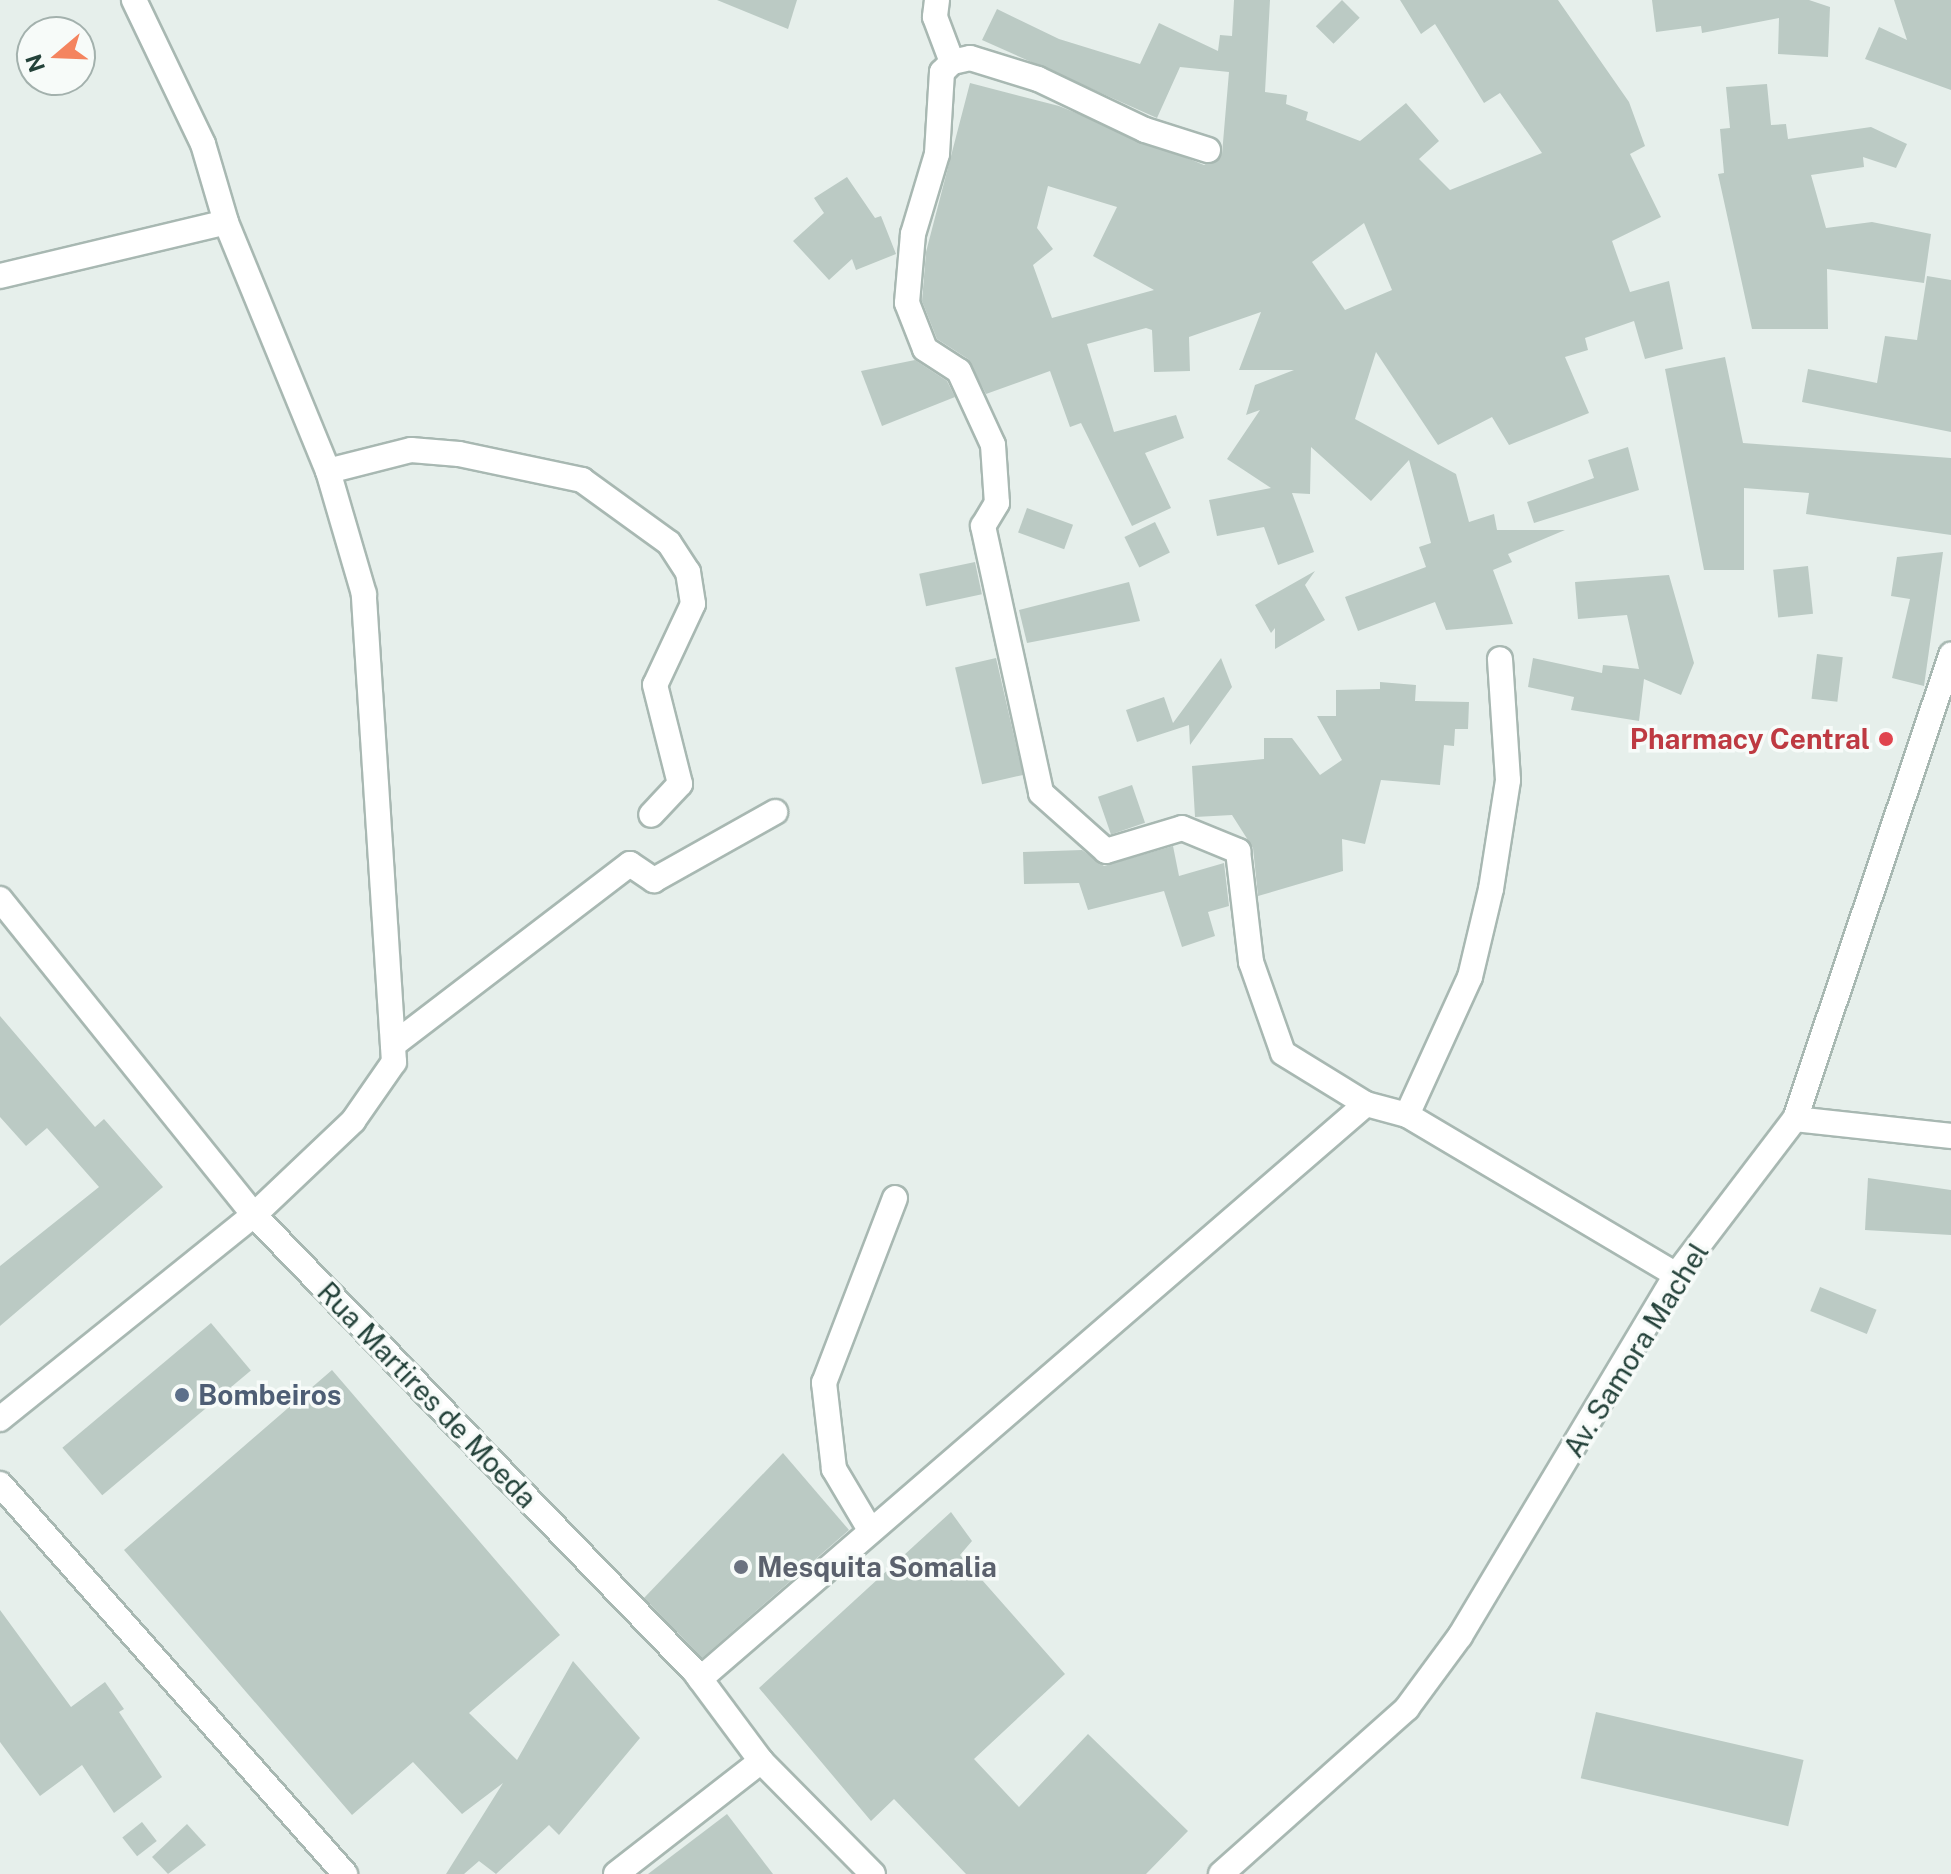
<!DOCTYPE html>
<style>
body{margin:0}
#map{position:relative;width:1951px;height:1874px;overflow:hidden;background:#e6efeb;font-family:"Public Sans",sans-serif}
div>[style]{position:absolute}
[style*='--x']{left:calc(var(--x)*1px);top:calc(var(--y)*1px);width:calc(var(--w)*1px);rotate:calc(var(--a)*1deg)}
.building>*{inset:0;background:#bbcac4;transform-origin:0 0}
.roads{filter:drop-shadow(2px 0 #a8b8b2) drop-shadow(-2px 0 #a8b8b2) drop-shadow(0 2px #a8b8b2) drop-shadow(0 -2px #a8b8b2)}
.street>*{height:24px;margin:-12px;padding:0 12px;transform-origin:12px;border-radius:12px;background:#fff}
.dots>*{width:22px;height:22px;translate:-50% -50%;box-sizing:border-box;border:4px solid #f7fbf9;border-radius:50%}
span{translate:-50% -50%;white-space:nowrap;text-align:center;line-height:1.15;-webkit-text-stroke:7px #f7fbf9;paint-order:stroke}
.health-label{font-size:28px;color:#be3a42;font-weight:700}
.right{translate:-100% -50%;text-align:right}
.street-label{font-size:28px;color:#24423a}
.service-label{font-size:28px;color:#4e5e75;font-weight:700}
.left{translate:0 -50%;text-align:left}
.worship-label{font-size:28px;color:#5b616d;font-weight:700}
.north{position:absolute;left:16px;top:16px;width:80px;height:80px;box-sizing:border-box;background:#f7fbf9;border:2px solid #a3b1ad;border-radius:50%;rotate:251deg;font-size:22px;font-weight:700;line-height:32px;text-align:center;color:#24423a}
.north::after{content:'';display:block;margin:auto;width:28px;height:36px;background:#f4845f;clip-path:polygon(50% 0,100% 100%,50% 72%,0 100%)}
</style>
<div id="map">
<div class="building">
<div style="clip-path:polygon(717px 0,797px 0,788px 29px)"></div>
<div style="clip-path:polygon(evenodd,1234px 0,1270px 0,1265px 92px,1287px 95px,1286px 104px,1308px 112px,1306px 120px,1360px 141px,1406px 103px,1439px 141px,1419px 159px,1450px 190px,1542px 153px,1500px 93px,1484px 103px,1435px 24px,1421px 34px,1400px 0,1558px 0,1629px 102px,1645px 146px,1630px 154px,1661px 217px,1612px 241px,1630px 292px,1669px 281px,1683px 349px,1645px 359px,1634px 321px,1585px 338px,1588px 350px,1565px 357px,1589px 413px,1509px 445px,1492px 417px,1438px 445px,1376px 352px,1355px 419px,1456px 474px,1469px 522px,1494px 514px,1497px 530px,1565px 530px,1508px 554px,1512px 562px,1493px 570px,1513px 624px,1446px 630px,1435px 602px,1358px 631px,1345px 597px,1426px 567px,1419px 547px,1431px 543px,1409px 460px,1371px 501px,1311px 447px,1310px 494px,1292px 493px,1314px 552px,1278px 565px,1264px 527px,1217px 536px,1209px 500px,1271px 488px,1227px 459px,1260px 410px,1246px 415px,1255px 385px,1294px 370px,1239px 370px,1261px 312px,1189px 337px,1190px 371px,1154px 372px,1152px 330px,1146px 328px,1087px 344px,1114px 432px,1176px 415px,1184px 438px,1145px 453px,1171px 508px,1132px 526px,1081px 423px,1070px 427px,1050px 371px,986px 394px,968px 359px,937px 339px,922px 301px,926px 252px,970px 83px,1059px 106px,1204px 165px,1222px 154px,1229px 72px,1180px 67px,1157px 118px,982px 40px,997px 9px,1059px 39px,1140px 64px,1159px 23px,1218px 51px,1220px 35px,1232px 36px,1234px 0,1048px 186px,1117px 207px,1093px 256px,1154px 290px,1052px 318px,1033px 265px,1053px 249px,1037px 228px,1048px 186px,1234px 0,1364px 223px,1392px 290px,1345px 310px,1312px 262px,1364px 223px)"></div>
<div style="left:1342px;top:0;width:25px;height:37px;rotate:45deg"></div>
<div style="clip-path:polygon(1652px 0,1809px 0,1830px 7px,1828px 57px,1778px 54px,1779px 18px,1702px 33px,1701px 26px,1656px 32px)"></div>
<div style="clip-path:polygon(1894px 0,1951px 0,1951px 90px,1865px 59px,1879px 27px,1907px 40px)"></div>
<div style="clip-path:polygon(1767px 84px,1771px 125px,1786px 124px,1788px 139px,1871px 127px,1907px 144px,1896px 168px,1863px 157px,1864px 167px,1811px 175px,1826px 228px,1872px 222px,1931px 234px,1924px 283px,1827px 269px,1828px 329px,1752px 329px,1718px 174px,1724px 173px,1720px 129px,1730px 128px,1726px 87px)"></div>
<div style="clip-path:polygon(847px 177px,875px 218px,881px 216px,896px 254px,856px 270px,852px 259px,829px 280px,793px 241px,824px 213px,814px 198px)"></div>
<div style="clip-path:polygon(1927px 276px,1951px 280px,1951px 432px,1802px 402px,1808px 369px,1877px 383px,1885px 336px,1917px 340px)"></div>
<div style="clip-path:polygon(1725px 357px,1743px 443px,1951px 458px,1951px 535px,1806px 514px,1809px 493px,1744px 488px,1744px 570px,1704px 570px,1665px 369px)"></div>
<div style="clip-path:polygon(915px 360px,947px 381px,955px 397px,882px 426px,861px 371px)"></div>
<div style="clip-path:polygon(1628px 447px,1639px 490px,1534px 523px,1527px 502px,1594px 478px,1588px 460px)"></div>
<div style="left:1027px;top:508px;width:49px;height:26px;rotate:20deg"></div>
<div style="left:1155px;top:522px;width:34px;height:34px;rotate:64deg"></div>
<div style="clip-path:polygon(1943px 552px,1924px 686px,1892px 678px,1910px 599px,1891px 596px,1897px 557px)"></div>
<div style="left:975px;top:562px;width:33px;height:57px;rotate:78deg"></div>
<div style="left:1808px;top:566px;width:48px;height:35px;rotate:84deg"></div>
<div style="clip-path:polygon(1315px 571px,1305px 585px,1325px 620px,1275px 649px,1275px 628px,1271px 633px,1255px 605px)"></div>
<div style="clip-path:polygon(1669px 575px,1694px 663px,1681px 695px,1644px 679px,1639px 721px,1571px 710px,1574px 697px,1528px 687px,1533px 658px,1602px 673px,1603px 665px,1639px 669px,1627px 615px,1578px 619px,1575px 582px)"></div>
<div style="clip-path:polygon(1129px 582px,1140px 621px,1027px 643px,1019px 610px)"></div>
<div style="left:1817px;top:654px;width:26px;height:45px;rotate:7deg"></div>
<div style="left:996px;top:658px;width:120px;height:42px;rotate:77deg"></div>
<div style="clip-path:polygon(1221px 658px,1232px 687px,1190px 745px,1189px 725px,1137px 742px,1126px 710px,1164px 697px,1173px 723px)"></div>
<div style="clip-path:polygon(1380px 682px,1416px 685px,1415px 701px,1469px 702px,1468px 729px,1455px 729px,1454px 746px,1444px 745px,1440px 785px,1381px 780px,1365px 844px,1342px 839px,1343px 871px,1258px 896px,1253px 848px,1232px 815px,1195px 817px,1192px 766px,1264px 759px,1264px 738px,1292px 738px,1320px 775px,1342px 760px,1317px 716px,1336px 716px,1336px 690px,1380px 689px)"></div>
<div style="left:1132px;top:785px;width:40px;height:36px;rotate:71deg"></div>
<div style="clip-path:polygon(1173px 846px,1179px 876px,1224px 863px,1229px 906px,1208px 912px,1215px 936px,1182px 947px,1164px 891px,1088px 910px,1079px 883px,1024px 884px,1023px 852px,1082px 850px,1104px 866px)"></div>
<div style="clip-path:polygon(0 1016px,95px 1127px,104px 1119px,163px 1187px,0 1326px,0 1266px,99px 1187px,47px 1128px,26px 1146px,0 1117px)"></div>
<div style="clip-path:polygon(1868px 1178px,1951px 1190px,1951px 1235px,1865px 1230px)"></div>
<div style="left:1820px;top:1287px;width:61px;height:26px;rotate:22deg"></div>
<div style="left:211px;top:1323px;width:62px;height:194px;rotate:50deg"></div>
<div style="clip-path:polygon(332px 1370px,560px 1635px,469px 1713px,517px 1760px,573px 1661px,640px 1738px,559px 1835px,549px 1825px,496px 1874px,479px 1861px,464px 1874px,446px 1874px,503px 1783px,462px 1814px,413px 1762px,352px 1815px,124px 1550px)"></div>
<div style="clip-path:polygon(783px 1453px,849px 1530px,702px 1658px,644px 1598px)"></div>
<div style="clip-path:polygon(951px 1512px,972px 1541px,960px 1555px,1065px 1674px,974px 1759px,1019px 1807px,1088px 1734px,1188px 1831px,1146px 1874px,966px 1874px,894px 1799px,871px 1821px,759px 1688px)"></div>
<div style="clip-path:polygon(0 1610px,71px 1707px,105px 1682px,124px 1709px,119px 1712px,162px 1777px,114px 1813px,82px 1765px,40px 1796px,0 1742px)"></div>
<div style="left:1596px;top:1712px;width:213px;height:68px;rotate:13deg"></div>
<div style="clip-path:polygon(727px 1814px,773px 1874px,648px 1874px)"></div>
<div style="left:142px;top:1822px;width:24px;height:25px;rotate:52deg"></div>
<div style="clip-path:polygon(187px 1824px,206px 1845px,168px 1874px,152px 1857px)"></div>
</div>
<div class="roads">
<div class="street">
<div style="--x:937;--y:0;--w:17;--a:97"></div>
<div style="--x:935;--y:17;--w:48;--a:69.3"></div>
<div style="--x:1208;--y:150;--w:66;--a:-162.4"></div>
<div style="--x:1145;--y:130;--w:119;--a:-154.5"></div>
<div style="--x:1038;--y:79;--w:71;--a:-162.8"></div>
<div style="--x:970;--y:58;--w:18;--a:167"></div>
<div style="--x:952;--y:62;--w:14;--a:135"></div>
<div style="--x:942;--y:72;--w:82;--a:93.5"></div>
<div style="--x:937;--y:154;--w:84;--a:106.7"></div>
<div style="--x:913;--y:234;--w:69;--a:95"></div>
<div style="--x:907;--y:303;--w:49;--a:68.6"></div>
<div style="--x:925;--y:349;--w:40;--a:32.9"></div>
<div style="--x:959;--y:371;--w:81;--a:65.3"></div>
<div style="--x:993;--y:445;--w:58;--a:86.1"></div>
<div style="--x:997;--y:503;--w:27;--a:121"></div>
<div style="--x:983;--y:526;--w:273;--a:77.7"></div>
<div style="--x:1041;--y:793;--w:87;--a:41.7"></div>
<div style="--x:1106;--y:851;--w:79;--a:-16.8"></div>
<div style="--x:1182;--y:828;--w:61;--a:22.3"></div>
<div style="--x:1238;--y:851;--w:112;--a:83.3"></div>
<div style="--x:1251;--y:962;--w:96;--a:70.6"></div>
<div style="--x:1283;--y:1053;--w:97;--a:31.6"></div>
<div style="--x:0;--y:276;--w:232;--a:-13.4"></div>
<div style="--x:328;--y:471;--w:86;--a:-14.2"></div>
<div style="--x:411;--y:450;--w:48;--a:4.8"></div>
<div style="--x:459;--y:454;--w:126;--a:11.9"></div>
<div style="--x:582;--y:480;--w:107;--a:35.9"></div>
<div style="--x:669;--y:543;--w:35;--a:57"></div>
<div style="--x:688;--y:572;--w:32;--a:81"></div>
<div style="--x:693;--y:604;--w:89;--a:115.1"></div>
<div style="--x:655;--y:685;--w:102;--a:75.8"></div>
<div style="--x:680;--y:784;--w:42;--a:133.1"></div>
<div style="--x:0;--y:899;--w:405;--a:51.2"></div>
<div style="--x:254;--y:1215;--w:635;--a:46.02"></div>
<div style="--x:695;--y:1672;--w:111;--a:53.4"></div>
<div style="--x:761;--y:1761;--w:159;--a:45.3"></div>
<div style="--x:393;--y:1045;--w:298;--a:-37.4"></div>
<div style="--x:630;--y:864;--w:29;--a:34"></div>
<div style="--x:654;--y:880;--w:139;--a:-29.3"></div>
<div style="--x:1407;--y:1115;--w:152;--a:-65.5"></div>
<div style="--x:1470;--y:977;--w:90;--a:-76.6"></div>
<div style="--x:1491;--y:889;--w:110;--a:-81.1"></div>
<div style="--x:1508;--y:780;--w:121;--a:-93.8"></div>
<div style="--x:1795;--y:1119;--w:157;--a:6.2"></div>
<div style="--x:0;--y:1419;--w:326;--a:-38.8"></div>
<div style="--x:254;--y:1215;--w:137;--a:-43.5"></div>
<div style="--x:353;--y:1121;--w:72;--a:-55.2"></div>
<div style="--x:394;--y:1062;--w:469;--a:-93.7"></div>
<div style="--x:364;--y:594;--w:128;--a:-106.3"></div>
<div style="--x:328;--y:471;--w:269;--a:-112.3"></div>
<div style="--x:226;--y:222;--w:81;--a:-106.4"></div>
<div style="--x:203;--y:144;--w:160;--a:-115.6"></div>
<div style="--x:0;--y:1484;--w:521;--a:48.5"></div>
<div style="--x:869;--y:1528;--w:69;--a:-120.7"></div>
<div style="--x:834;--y:1469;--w:87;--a:-96.6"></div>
<div style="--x:824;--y:1383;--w:198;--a:-69"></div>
<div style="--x:700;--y:1679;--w:880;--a:-40.81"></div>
<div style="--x:1366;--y:1104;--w:42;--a:15"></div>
<div style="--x:1407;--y:1115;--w:313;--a:30.7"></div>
<div style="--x:616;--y:1874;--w:184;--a:-37.9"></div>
<div style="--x:1221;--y:1874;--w:249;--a:-41.7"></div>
<div style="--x:1407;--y:1708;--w:89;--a:-53.6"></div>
<div style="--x:1460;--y:1636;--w:421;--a:-59.1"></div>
<div style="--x:1676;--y:1275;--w:196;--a:-52.7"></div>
<div style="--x:1795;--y:1119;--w:490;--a:-71.4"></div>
</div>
</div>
<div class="dots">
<div style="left:1886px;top:739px;background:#e0444e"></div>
<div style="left:182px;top:1395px;background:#5c6f8a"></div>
<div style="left:741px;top:1567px;background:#6b7280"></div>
</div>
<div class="health-label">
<span class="right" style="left:1870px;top:739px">Pharmacy Central</span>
</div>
<div class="street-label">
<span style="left:1636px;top:1350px;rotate:-58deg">Av. Samora Machel</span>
<span style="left:427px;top:1395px;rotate:46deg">Rua Martires de Moeda</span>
</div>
<div class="service-label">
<span class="left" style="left:198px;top:1395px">Bombeiros</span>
</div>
<div class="worship-label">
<span class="left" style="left:757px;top:1567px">Mesquita Somalia</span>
</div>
<div class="north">N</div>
</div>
